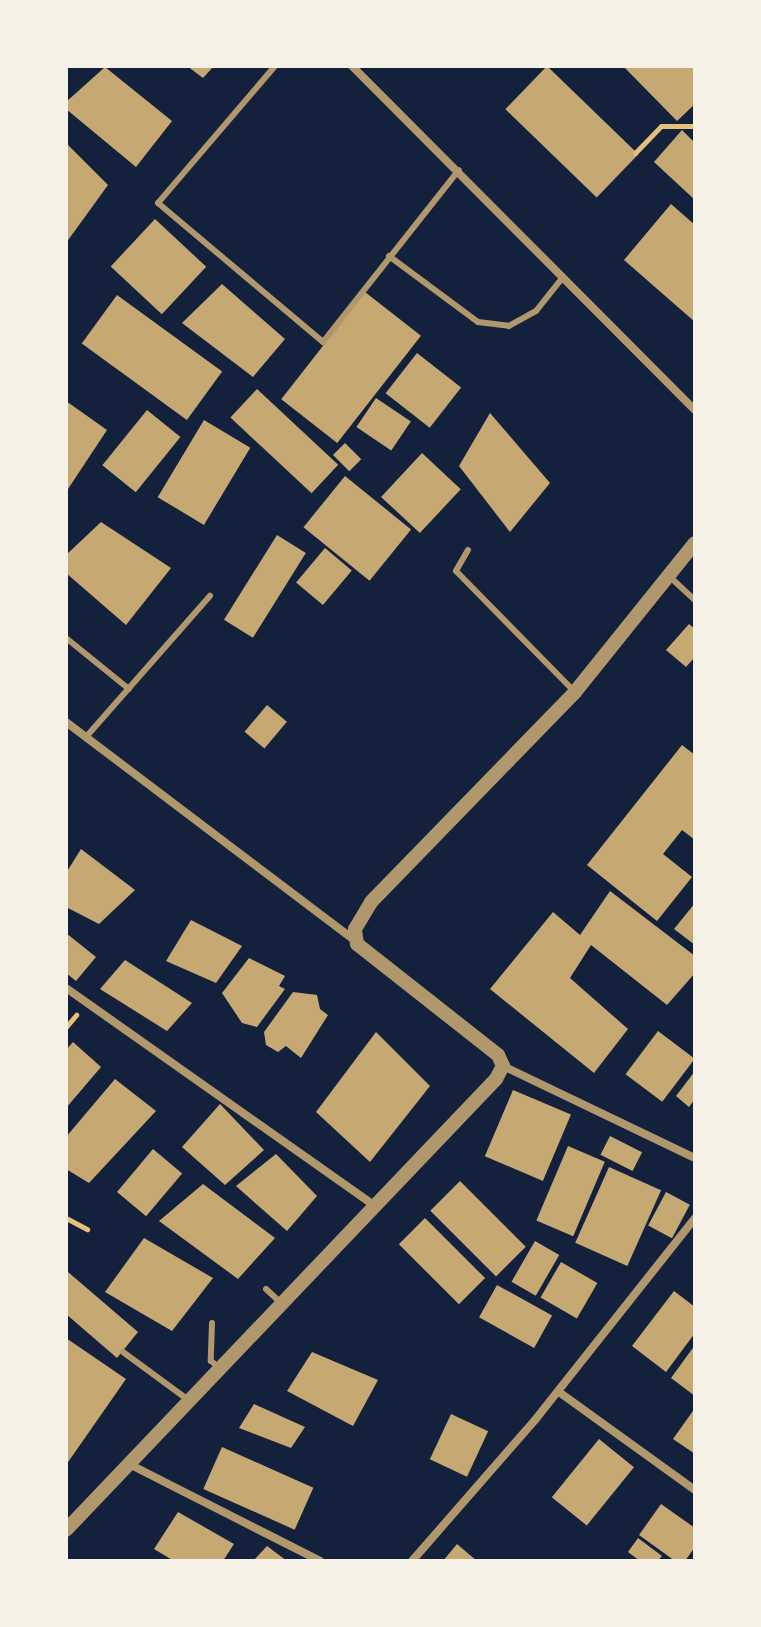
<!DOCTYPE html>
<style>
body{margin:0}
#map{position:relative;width:761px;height:1627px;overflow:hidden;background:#14213d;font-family:Inter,sans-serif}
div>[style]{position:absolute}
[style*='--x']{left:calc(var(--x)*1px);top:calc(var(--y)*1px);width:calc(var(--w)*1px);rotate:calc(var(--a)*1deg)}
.building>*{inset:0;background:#c6a872;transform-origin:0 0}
.path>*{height:5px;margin:-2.5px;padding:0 2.5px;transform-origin:2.5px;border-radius:2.5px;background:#e5c07b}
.service>*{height:6px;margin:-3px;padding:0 3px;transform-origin:3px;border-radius:3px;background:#b1986c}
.minor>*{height:8px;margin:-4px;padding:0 4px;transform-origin:4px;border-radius:4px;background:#b1986c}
.tertiary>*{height:14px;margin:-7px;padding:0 7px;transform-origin:7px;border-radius:7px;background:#b1986c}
span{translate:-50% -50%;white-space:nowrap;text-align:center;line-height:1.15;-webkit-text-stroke:7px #f6f1e7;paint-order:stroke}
.frame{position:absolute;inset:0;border:68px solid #f6f1e7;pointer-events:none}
</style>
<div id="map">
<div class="building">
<div style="clip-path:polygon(187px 66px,214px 66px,203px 78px)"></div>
<div style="left:547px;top:66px;width:127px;height:60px;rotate:44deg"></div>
<div style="clip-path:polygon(623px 66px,695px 66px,695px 104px,677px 121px)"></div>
<div style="clip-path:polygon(105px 67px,172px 121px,136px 167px,66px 109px,66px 102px)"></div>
<div style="clip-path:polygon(682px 130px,695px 143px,695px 200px,654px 162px)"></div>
<div style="clip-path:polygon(66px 143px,108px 185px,66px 243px)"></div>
<div style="clip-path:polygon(671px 204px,695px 225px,695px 322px,624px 260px)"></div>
<div style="left:155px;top:219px;width:70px;height:65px;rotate:43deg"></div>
<div style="clip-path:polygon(222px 284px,285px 339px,253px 377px,182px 323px)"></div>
<div style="left:365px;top:292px;width:71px;height:136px;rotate:38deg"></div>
<div style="left:117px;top:295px;width:130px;height:60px;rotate:36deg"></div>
<div style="left:417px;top:353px;width:56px;height:51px;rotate:38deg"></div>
<div style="left:257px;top:389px;width:111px;height:39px;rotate:43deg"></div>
<div style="left:376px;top:398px;width:42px;height:35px;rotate:34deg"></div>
<div style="clip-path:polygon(66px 401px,107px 430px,66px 492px)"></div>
<div style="left:147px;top:410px;width:43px;height:71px;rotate:39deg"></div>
<div style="clip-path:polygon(490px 413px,550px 483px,510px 532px,459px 466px)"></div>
<div style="left:204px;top:420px;width:54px;height:90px;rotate:31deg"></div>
<div style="left:345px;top:443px;width:23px;height:17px;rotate:45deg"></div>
<div style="left:422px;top:453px;width:53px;height:60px;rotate:43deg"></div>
<div style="left:345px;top:476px;width:85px;height:66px;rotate:39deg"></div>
<div style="clip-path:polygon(101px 522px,171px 568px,126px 625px,66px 573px,66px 555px)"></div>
<div style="left:277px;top:535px;width:34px;height:100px;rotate:32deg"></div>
<div style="left:325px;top:548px;width:35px;height:45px;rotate:40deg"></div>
<div style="clip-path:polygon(689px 624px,695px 629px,695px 657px,686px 667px,666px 650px)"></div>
<div style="left:267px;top:705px;width:26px;height:35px;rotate:40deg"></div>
<div style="clip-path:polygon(682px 745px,695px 755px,695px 840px,682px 830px,663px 854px,692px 877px,657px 921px,587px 865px)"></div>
<div style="clip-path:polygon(81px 849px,135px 890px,99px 924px,66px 907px,66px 873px)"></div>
<div style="clip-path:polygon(610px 891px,695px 956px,695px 973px,667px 1005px,591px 945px,570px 978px,628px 1029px,594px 1073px,490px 989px,553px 912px,580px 935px)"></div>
<div style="clip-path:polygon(695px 903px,695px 945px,674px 929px)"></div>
<div style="clip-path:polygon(191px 920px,242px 946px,216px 983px,166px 961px)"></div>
<div style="clip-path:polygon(66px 933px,96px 957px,76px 981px,66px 973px)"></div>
<div style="clip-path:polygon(249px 958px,285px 976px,279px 986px,285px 989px,257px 1027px,242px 1023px,222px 993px)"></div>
<div style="clip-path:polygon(125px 960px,192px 1003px,167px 1031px,100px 989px)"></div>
<div style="clip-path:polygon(293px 992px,317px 995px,320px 1009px,328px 1015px,301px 1058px,286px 1046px,278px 1052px,266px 1045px,264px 1032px)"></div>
<div style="left:658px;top:1031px;width:46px;height:54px;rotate:37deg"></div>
<div style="clip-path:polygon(376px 1032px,430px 1086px,370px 1162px,316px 1112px)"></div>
<div style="clip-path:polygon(73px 1042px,101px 1067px,66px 1108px,66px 1050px)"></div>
<div style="clip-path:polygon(695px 1071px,695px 1099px,689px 1107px,676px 1096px)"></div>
<div style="clip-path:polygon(115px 1079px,156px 1111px,89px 1183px,66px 1169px,66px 1137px)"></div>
<div style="left:513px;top:1090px;width:63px;height:72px;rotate:23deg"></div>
<div style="clip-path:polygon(220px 1104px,264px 1150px,225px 1185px,182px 1147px)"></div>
<div style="left:610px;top:1136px;width:36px;height:21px;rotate:27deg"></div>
<div style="left:568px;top:1146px;width:40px;height:81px;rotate:23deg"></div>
<div style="left:153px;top:1149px;width:38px;height:56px;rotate:40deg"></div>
<div style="clip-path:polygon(276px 1154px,317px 1196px,287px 1231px,236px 1186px)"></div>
<div style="left:609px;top:1167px;width:57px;height:83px;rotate:24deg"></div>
<div style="left:460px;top:1181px;width:93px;height:42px;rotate:45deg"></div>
<div style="clip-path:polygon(203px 1184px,275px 1238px,238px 1279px,159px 1221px)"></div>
<div style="left:666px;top:1192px;width:27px;height:38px;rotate:28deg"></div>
<div style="left:425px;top:1218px;width:85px;height:37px;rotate:45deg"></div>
<div style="clip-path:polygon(144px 1238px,213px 1278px,172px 1331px,105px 1292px)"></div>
<div style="left:535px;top:1241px;width:28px;height:47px;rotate:30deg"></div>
<div style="left:561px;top:1262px;width:42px;height:41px;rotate:30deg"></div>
<div style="clip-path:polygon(68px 1272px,138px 1332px,117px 1358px,66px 1314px)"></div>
<div style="left:497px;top:1285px;width:63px;height:37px;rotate:29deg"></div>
<div style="clip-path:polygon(674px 1291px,695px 1307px,695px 1333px,666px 1372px,632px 1346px)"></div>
<div style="clip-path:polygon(66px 1338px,126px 1379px,66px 1465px)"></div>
<div style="clip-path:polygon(695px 1345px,695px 1396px,671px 1378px)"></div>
<div style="clip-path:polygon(312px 1352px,378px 1380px,353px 1426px,287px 1391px)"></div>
<div style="clip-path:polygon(254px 1404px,305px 1427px,291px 1448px,239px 1428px)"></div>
<div style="clip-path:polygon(695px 1408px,695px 1454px,673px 1439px)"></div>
<div style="left:451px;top:1414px;width:41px;height:50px;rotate:25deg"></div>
<div style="left:599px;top:1439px;width:45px;height:75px;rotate:39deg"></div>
<div style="left:222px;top:1447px;width:100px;height:46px;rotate:24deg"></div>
<div style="clip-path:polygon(661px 1504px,695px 1528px,695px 1547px,685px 1561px,675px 1561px,639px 1535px)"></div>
<div style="clip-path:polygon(178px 1512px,234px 1544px,223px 1561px,174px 1561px,154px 1549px)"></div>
<div style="clip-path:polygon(638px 1538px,662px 1556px,658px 1561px,640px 1561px,628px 1552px)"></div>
<div style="clip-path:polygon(457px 1544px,477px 1561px,443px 1561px)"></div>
<div style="clip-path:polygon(267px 1546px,287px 1561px,253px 1561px)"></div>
</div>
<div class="path">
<div style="--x:635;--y:153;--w:37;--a:-46"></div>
<div style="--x:661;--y:126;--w:34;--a:0"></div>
<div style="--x:66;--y:1027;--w:16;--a:-50"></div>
<div style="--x:66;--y:1218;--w:24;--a:28"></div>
</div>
<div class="service">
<div style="--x:275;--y:66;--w:180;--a:130.5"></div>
<div style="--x:158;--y:203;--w:216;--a:40.1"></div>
<div style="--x:323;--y:342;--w:219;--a:-51.7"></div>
<div style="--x:389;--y:256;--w:111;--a:36.6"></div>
<div style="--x:478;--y:322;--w:31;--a:7"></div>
<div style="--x:509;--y:326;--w:31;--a:-29"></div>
<div style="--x:536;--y:311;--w:43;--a:-51.5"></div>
<div style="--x:468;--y:550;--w:24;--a:120"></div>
<div style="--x:456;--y:571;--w:170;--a:45.5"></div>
<div style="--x:669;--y:576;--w:35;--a:43"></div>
<div style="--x:66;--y:638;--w:81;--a:39"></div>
<div style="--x:86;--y:737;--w:188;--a:-48.7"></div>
<div style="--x:266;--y:1289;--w:22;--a:43"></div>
<div style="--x:212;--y:1323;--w:38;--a:92"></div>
<div style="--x:211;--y:1361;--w:11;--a:38"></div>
<div style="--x:123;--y:1352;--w:79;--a:36.3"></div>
</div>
<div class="minor">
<div style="--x:352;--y:66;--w:486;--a:45.1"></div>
<div style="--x:66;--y:722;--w:361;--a:37.1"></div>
<div style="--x:66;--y:988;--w:378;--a:35.2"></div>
<div style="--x:503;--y:1066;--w:213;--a:25.6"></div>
<div style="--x:559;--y:1392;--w:168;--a:35.8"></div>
<div style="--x:131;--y:1465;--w:212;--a:26.9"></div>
<div style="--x:412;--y:1561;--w:187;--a:-48.9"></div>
<div style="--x:535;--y:1420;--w:258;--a:-51.6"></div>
</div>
<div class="tertiary">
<div style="--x:66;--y:1530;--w:623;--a:-46.37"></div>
<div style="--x:496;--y:1079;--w:15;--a:-62"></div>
<div style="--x:503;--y:1066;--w:12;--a:-114"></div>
<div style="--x:498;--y:1055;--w:179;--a:-141.8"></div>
<div style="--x:357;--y:944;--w:15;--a:-98"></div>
<div style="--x:355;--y:929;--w:31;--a:-59"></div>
<div style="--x:371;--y:902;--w:293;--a:-45.8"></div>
<div style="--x:575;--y:692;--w:191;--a:-51.2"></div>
</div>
<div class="frame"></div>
</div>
